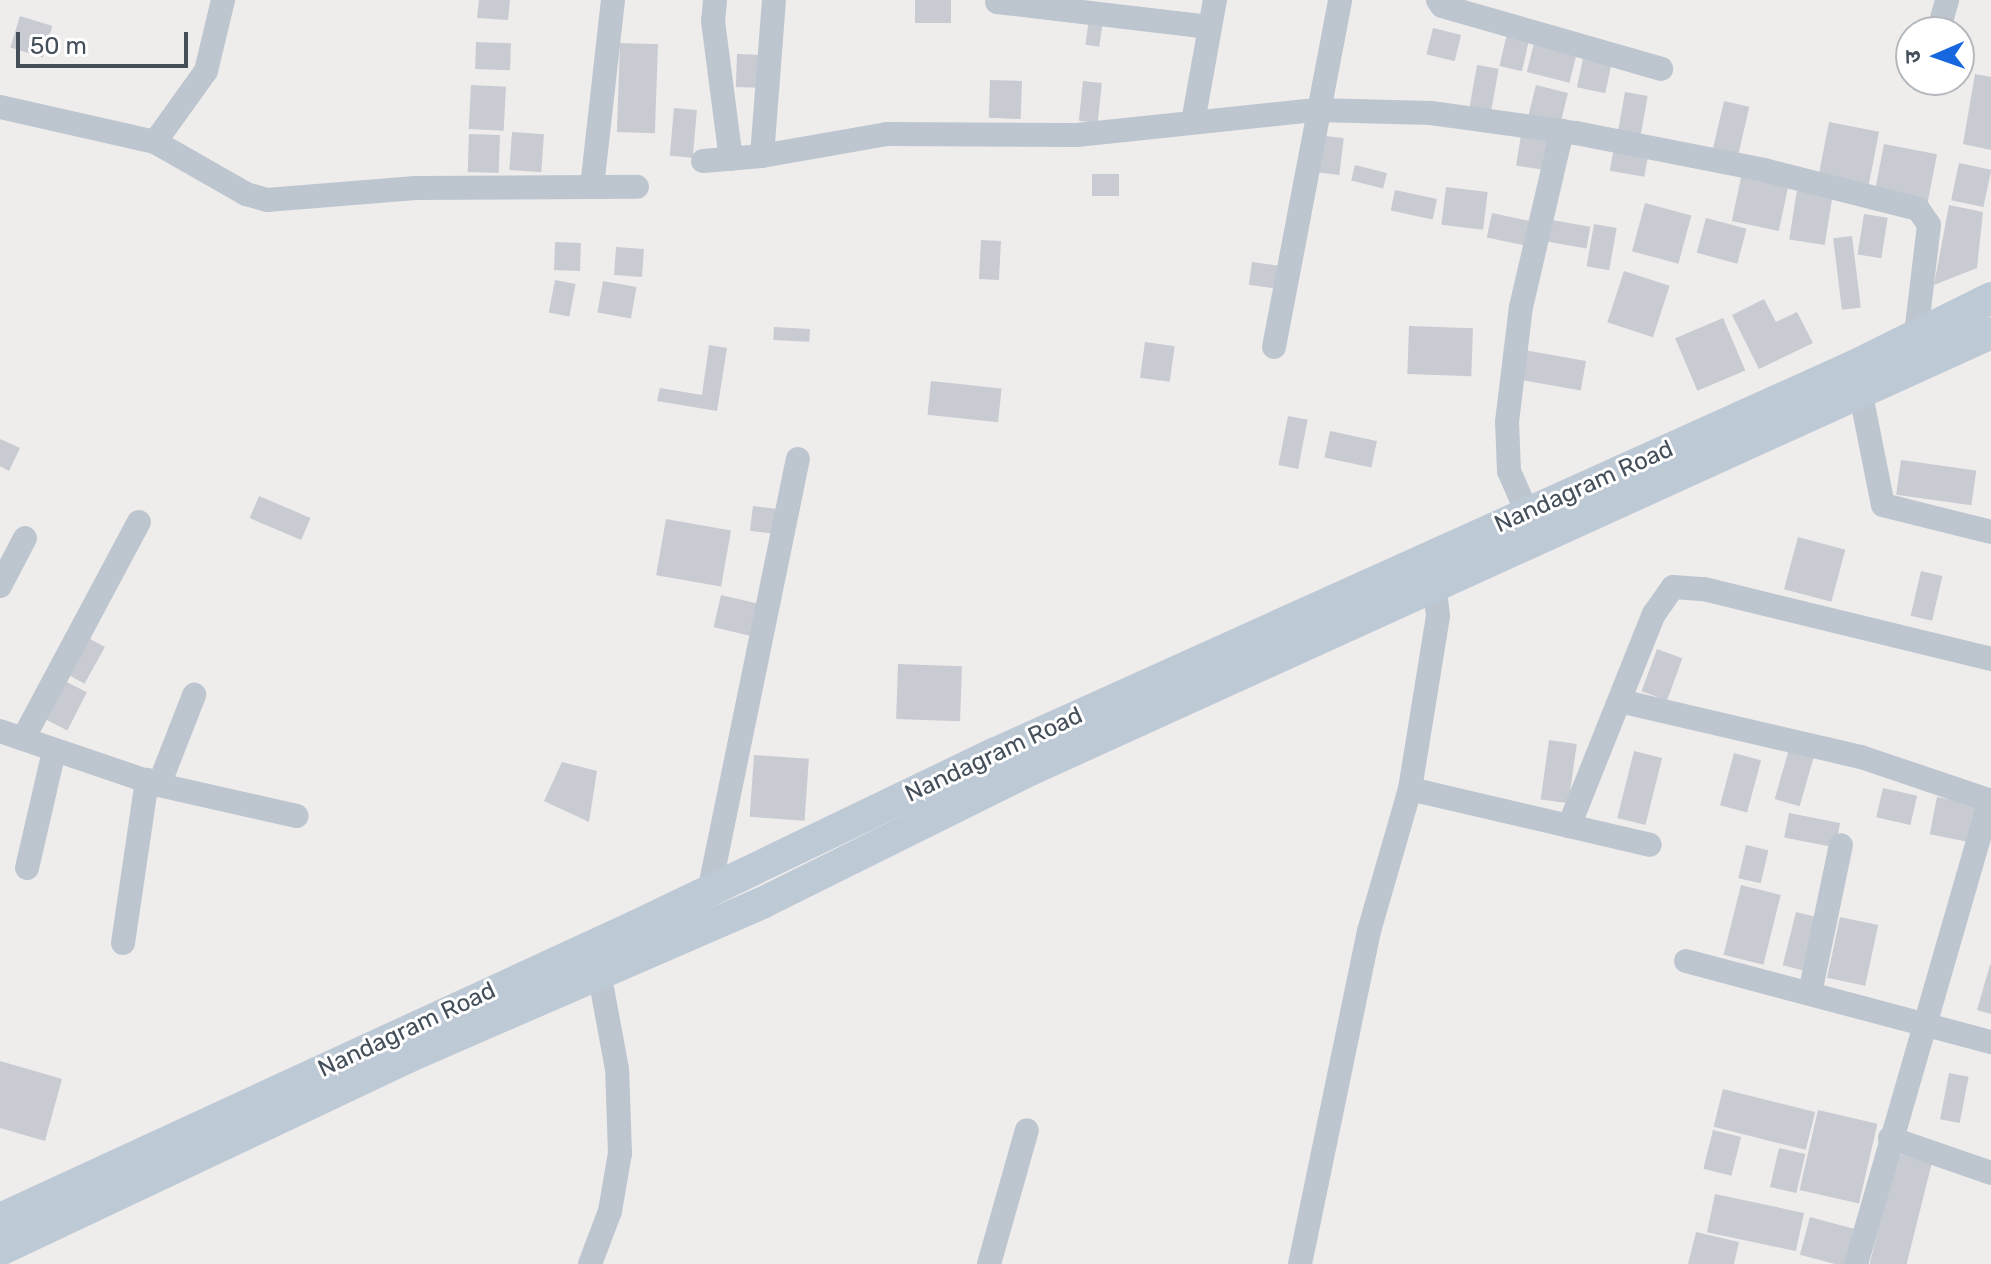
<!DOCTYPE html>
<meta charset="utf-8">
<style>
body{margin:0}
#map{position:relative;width:1991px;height:1264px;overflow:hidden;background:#efecec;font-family:Rubik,"Noto Sans Devanagari",sans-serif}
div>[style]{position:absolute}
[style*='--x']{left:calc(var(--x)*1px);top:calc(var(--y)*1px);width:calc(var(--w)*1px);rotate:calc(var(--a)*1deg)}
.building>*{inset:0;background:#c9cbd2;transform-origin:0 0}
.street>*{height:24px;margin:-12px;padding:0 12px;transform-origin:12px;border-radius:12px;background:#bdc6cf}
.secondary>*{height:32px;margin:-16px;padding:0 16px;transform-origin:16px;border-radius:16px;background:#bec9d6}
span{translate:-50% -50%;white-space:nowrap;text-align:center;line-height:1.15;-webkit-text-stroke:6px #fff;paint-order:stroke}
.street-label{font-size:24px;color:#454f5a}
.north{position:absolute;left:1895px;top:16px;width:80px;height:80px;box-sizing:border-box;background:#fff;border:2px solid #b5b9bd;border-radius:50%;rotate:268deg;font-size:22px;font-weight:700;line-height:32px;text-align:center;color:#454f5a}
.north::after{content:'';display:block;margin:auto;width:28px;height:36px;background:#1767de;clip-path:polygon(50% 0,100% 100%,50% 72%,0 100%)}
.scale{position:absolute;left:16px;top:32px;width:172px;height:36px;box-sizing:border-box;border:4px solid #454f5a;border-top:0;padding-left:10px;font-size:24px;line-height:28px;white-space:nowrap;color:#454f5a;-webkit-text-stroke:6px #fff;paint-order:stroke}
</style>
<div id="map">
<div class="building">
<div style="clip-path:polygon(479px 0,510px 0,508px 20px,477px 18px)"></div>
<div style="left:915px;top:0;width:36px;height:23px"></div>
<div style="left:20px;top:16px;width:34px;height:33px;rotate:17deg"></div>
<div style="left:1089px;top:19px;width:14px;height:26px;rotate:8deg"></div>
<div style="left:1433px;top:28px;width:29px;height:27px;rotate:14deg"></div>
<div style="left:1508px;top:29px;width:23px;height:38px;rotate:13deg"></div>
<div style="left:1535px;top:39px;width:44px;height:34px;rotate:14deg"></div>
<div style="left:476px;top:42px;width:35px;height:27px;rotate:2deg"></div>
<div style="left:620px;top:43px;width:38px;height:89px;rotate:2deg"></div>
<div style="left:737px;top:54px;width:29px;height:33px;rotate:2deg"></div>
<div style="left:1584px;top:54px;width:29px;height:34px;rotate:12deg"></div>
<div style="left:1477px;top:65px;width:22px;height:48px;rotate:10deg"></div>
<div style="clip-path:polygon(1975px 74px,1991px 77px,1991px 150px,1963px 144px)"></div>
<div style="left:1022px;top:81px;width:38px;height:32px;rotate:92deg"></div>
<div style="left:1083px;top:81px;width:19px;height:40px;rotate:6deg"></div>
<div style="left:471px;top:85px;width:35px;height:44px;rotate:3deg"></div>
<div style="left:1536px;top:85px;width:33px;height:33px;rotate:14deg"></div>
<div style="left:1625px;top:92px;width:23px;height:43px;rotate:10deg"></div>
<div style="left:1724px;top:101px;width:26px;height:50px;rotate:13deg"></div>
<div style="left:674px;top:108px;width:23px;height:48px;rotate:5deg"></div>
<div style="left:1829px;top:122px;width:51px;height:54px;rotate:11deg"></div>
<div style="left:512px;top:132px;width:32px;height:38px;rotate:4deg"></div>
<div style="left:469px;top:134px;width:31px;height:38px;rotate:2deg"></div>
<div style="left:1318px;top:135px;width:26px;height:37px;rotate:7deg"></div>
<div style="left:1521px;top:135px;width:31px;height:31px;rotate:9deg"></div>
<div style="left:1884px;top:144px;width:54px;height:50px;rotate:11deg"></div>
<div style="left:1614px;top:147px;width:35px;height:24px;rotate:10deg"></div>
<div style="left:1959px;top:163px;width:33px;height:38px;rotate:12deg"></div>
<div style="left:1355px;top:165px;width:33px;height:16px;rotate:14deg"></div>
<div style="left:1742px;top:173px;width:48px;height:49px;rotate:12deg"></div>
<div style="left:1092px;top:174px;width:27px;height:22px"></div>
<div style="left:1446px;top:187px;width:42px;height:38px;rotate:7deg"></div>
<div style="left:1395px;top:190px;width:43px;height:21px;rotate:12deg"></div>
<div style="left:1797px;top:190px;width:36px;height:50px;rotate:9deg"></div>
<div style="left:1645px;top:203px;width:48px;height:50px;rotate:15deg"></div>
<div style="clip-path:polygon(1949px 205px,1983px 212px,1977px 268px,1934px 285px)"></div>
<div style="left:1492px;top:213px;width:47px;height:25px;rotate:12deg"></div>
<div style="left:1864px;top:214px;width:24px;height:41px;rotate:9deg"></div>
<div style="left:1706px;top:218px;width:42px;height:36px;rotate:15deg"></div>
<div style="left:1546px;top:219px;width:45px;height:22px;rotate:10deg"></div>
<div style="left:1594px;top:224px;width:23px;height:43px;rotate:10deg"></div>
<div style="left:1852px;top:236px;width:72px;height:19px;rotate:83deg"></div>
<div style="left:981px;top:240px;width:20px;height:39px;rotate:3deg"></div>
<div style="left:555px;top:242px;width:26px;height:28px;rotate:2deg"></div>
<div style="left:616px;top:247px;width:28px;height:28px;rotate:4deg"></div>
<div style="left:1252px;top:262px;width:36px;height:23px;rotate:8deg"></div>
<div style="left:1624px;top:271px;width:48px;height:54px;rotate:18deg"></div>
<div style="left:555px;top:280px;width:21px;height:33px;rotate:11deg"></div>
<div style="left:603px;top:281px;width:34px;height:32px;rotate:10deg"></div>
<div style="clip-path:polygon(1764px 299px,1776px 322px,1797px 312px,1813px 343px,1759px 369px,1732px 315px)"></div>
<div style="left:1723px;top:318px;width:57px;height:52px;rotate:67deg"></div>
<div style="left:1409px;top:326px;width:64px;height:48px;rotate:2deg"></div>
<div style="left:774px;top:327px;width:36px;height:13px;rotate:3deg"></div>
<div style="left:1145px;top:342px;width:30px;height:36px;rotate:8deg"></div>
<div style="clip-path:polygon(709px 345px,727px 348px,717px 411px,657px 401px,660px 388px,702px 395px)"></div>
<div style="left:1524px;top:350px;width:63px;height:30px;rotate:10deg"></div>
<div style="left:931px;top:381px;width:71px;height:34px;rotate:6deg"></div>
<div style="left:1288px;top:416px;width:20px;height:50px;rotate:11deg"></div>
<div style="left:1330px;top:431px;width:48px;height:27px;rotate:12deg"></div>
<div style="clip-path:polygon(0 439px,20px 448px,9px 471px,0 466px)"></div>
<div style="left:1901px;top:460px;width:76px;height:35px;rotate:8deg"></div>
<div style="left:259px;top:496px;width:56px;height:24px;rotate:23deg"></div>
<div style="left:753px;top:506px;width:32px;height:25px;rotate:7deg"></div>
<div style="left:666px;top:519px;width:66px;height:57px;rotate:10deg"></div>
<div style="left:1798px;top:537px;width:49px;height:54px;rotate:15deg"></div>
<div style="left:1921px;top:571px;width:22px;height:46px;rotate:13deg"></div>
<div style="left:721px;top:595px;width:41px;height:33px;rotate:13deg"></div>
<div style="left:83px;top:635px;width:25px;height:42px;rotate:29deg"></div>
<div style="left:1657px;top:649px;width:27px;height:45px;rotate:20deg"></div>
<div style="left:898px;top:664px;width:64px;height:55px;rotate:2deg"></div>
<div style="left:61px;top:679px;width:29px;height:43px;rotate:27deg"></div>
<div style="left:1549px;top:740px;width:28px;height:60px;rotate:8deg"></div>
<div style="left:1789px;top:749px;width:26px;height:52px;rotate:16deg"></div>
<div style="left:1634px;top:751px;width:29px;height:69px;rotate:14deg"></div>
<div style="left:1734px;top:753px;width:28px;height:54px;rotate:15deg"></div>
<div style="left:754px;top:755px;width:55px;height:62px;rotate:4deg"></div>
<div style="clip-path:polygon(562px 762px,597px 771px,589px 822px,544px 801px)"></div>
<div style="left:1883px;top:788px;width:35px;height:30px;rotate:13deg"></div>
<div style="left:1937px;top:797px;width:41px;height:38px;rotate:11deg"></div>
<div style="left:1789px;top:813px;width:52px;height:25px;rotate:11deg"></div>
<div style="left:1746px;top:845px;width:23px;height:34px;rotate:13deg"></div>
<div style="left:1741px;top:885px;width:41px;height:72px;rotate:14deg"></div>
<div style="left:1796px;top:912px;width:21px;height:55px;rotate:14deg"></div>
<div style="left:1840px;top:917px;width:39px;height:62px;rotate:12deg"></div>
<div style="clip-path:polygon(1990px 965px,1991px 965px,1991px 1014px,1977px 1010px)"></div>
<div style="clip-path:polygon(0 1061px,62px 1079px,45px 1141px,0 1128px)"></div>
<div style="left:1949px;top:1073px;width:20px;height:47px;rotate:11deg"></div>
<div style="left:1723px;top:1089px;width:95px;height:39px;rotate:14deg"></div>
<div style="left:1818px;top:1110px;width:61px;height:82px;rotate:13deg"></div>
<div style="left:1713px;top:1130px;width:29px;height:40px;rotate:14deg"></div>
<div style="left:1779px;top:1148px;width:27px;height:40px;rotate:13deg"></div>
<div style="left:1897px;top:1154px;width:36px;height:113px;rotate:14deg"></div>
<div style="left:1715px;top:1194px;width:91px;height:39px;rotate:12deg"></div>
<div style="left:1810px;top:1217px;width:48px;height:39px;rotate:15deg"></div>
<div style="clip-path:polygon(1696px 1232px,1739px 1242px,1734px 1264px,1688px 1264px)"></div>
</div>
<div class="street">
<div style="--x:715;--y:0;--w:21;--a:95"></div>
<div style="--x:713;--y:21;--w:139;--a:82.6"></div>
<div style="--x:1438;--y:0;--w:7;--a:56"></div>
<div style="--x:1442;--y:6;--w:228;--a:16"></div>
<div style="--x:997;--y:2;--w:214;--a:6.7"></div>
<div style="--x:1938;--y:32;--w:33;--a:-74"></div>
<div style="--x:0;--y:107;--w:159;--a:12.7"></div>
<div style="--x:155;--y:142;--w:105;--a:29.7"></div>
<div style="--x:246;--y:194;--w:22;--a:16"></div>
<div style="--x:267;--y:200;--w:149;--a:-4.6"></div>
<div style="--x:416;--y:188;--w:221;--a:-0.3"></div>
<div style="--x:1193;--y:122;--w:124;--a:-79.8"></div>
<div style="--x:155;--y:142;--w:87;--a:-54.3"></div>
<div style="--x:206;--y:71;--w:73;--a:-76.5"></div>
<div style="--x:762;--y:156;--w:156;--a:-85.6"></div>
<div style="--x:703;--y:161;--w:59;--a:-4.8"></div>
<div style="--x:762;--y:156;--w:127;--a:-10"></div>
<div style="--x:887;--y:134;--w:190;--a:0.3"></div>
<div style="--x:1077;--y:135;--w:240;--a:-6"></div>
<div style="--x:1316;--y:110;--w:115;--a:1.5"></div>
<div style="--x:1431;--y:113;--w:146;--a:7.9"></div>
<div style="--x:1576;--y:133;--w:192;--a:11.1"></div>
<div style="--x:1764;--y:170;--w:159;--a:14.2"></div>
<div style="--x:1918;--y:209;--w:19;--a:55"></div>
<div style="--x:1929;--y:225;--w:110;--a:96.8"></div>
<div style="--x:592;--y:187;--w:188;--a:-83.6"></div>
<div style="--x:1274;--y:347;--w:353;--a:-79.2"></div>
<div style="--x:1861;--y:395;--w:112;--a:78.7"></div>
<div style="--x:1883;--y:505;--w:111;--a:14"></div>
<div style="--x:1533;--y:526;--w:60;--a:-113.6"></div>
<div style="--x:1509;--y:471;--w:49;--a:-92.3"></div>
<div style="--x:1507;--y:422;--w:116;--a:-83.1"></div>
<div style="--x:1521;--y:307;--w:181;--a:-76.9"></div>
<div style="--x:0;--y:586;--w:54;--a:-62.5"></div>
<div style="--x:1620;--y:701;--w:247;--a:13.1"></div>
<div style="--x:1861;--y:757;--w:137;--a:18.7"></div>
<div style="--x:0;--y:731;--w:168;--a:18.8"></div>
<div style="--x:159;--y:785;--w:141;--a:12.7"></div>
<div style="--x:23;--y:739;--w:246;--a:-61.9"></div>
<div style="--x:159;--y:785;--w:97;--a:-68.7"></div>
<div style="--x:1410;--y:789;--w:246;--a:13.1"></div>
<div style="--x:1569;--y:826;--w:228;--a:-68.2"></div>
<div style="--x:1654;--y:614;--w:33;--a:-55"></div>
<div style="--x:1673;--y:587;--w:31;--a:4"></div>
<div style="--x:1704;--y:589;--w:295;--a:13.7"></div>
<div style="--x:27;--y:868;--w:120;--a:-77"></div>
<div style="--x:710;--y:887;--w:437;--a:-78.4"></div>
<div style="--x:123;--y:943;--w:165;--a:-81.6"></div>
<div style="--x:1686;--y:961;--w:316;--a:14.9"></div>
<div style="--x:1810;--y:993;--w:151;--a:-78.2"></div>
<div style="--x:1890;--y:1138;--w:107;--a:19.1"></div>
<div style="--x:590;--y:1264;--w:57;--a:-69.3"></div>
<div style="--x:610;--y:1211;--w:59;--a:-80.2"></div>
<div style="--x:620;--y:1153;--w:84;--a:-92"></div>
<div style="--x:617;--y:1069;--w:99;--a:-100.5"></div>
<div style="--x:989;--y:1264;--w:139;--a:-74.2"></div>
<div style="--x:1300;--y:1264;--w:340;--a:-78.3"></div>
<div style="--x:1369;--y:931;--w:148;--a:-73.9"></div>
<div style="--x:1410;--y:789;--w:175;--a:-80.8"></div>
<div style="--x:1438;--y:616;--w:43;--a:-96.6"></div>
<div style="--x:1856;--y:1264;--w:482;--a:-73.9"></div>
</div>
<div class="secondary">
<div style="--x:0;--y:1219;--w:700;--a:-24.74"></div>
<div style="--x:636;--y:926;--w:399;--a:-25.7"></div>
<div style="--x:996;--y:753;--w:941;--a:-24.28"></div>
<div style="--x:1854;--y:366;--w:153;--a:-26.4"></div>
<div style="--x:0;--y:1250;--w:451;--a:-25.3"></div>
<div style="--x:408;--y:1057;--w:388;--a:-23.5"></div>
<div style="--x:764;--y:902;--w:297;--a:-26.4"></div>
<div style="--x:1030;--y:770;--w:1056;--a:-24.45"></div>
</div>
<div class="street-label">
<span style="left:1584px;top:487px;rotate:-24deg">Nandagram Road</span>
<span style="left:994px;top:755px;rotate:-25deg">Nandagram Road</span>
<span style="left:407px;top:1030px;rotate:-25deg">Nandagram Road</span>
</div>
<div class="north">उ</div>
<div class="scale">50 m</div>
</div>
